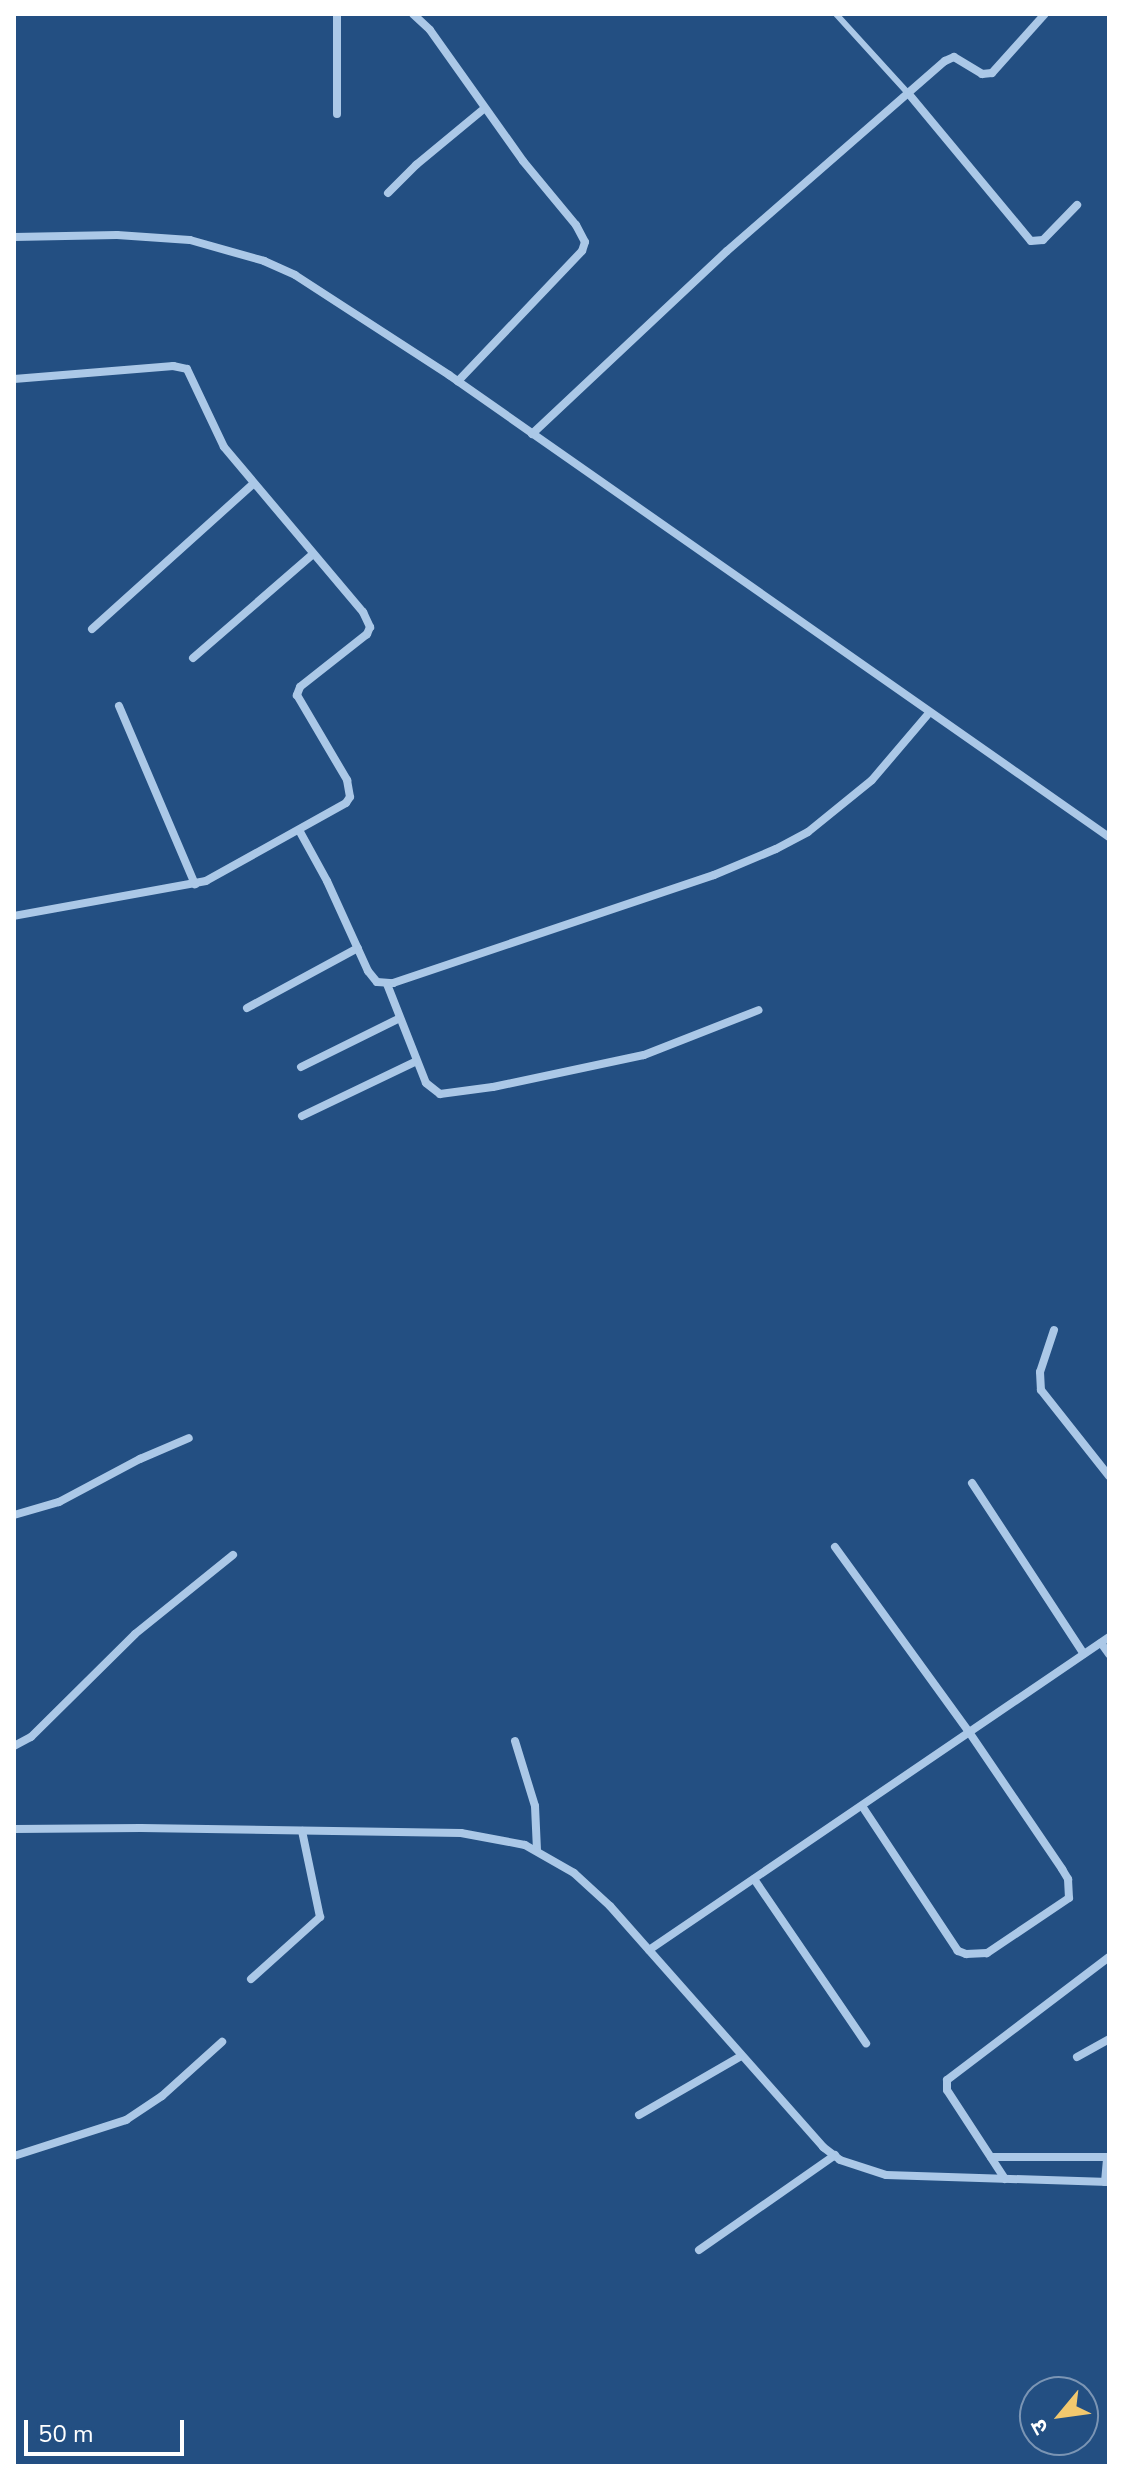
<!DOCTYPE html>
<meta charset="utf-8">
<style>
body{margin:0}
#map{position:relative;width:1123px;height:2480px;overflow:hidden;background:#234f82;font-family:"Nunito Sans","Noto Sans Devanagari",sans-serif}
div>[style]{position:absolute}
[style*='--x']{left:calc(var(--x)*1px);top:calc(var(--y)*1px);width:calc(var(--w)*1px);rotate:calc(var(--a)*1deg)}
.service>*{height:6px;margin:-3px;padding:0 3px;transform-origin:3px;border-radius:3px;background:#abc8e7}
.minor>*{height:8px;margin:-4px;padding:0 4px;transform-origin:4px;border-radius:4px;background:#abc8e7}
span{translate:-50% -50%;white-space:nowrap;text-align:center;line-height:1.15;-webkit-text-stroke:6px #234f82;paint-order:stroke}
.frame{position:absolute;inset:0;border:16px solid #fff;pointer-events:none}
.north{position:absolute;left:1019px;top:2376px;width:80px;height:80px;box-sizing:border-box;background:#234f82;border:2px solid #7b95b4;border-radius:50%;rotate:241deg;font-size:22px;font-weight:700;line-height:32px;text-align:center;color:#fff}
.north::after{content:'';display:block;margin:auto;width:28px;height:36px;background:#f2c86e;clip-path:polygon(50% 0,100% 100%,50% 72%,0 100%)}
.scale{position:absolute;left:24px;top:2420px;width:160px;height:36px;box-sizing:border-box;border:4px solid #fff;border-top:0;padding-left:10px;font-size:24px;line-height:28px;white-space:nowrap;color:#fff;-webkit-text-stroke:6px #234f82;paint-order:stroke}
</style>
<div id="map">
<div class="service">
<div style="--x:836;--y:14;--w:107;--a:47.7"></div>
</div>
<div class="minor">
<div style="--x:413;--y:14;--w:23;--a:43"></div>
<div style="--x:430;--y:30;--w:161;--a:54.6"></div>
<div style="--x:523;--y:161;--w:83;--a:50.4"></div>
<div style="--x:576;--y:225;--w:19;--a:62"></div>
<div style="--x:585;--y:242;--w:9;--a:108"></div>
<div style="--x:582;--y:251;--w:180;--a:133.6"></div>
<div style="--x:908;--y:93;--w:192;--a:50.3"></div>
<div style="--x:1031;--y:241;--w:12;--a:-5"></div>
<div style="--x:1043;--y:240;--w:49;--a:-45.8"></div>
<div style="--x:337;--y:114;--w:100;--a:-90"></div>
<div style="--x:388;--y:193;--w:40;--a:-45"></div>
<div style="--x:416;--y:165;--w:89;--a:-39.6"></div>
<div style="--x:14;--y:237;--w:103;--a:-1.1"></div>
<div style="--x:117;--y:235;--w:73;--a:3.9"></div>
<div style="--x:190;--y:240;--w:77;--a:15.8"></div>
<div style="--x:264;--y:261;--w:34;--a:24"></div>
<div style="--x:295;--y:275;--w:184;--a:33"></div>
<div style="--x:449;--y:375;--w:806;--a:34.99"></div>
<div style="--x:14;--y:379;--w:160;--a:-4.7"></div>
<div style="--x:173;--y:366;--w:14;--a:12"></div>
<div style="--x:187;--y:369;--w:86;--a:64.6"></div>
<div style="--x:224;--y:447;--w:216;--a:49.9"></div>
<div style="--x:363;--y:612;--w:17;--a:65"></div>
<div style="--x:370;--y:627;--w:8;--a:113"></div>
<div style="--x:367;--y:634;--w:85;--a:141.7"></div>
<div style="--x:300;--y:687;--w:9;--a:111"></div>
<div style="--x:297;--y:695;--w:99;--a:59.5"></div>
<div style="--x:347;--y:780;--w:17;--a:80"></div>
<div style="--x:350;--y:797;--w:7;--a:124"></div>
<div style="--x:346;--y:803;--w:160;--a:150.9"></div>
<div style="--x:206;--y:881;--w:195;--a:169.7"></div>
<div style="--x:532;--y:434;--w:267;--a:-43.2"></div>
<div style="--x:727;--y:251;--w:289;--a:-41.1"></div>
<div style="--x:945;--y:61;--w:10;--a:-24"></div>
<div style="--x:954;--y:57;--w:33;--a:31"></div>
<div style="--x:982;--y:74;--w:10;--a:-6"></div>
<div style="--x:992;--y:73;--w:79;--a:-48.1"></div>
<div style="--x:92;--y:629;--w:217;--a:-42"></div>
<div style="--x:193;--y:658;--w:159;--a:-40.9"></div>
<div style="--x:119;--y:706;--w:194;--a:66.9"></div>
<div style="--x:299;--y:830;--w:58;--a:61.2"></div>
<div style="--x:327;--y:881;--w:99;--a:65.5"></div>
<div style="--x:368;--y:971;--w:14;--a:51"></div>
<div style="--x:377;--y:982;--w:16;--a:4"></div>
<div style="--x:393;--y:983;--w:339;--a:-18.6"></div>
<div style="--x:714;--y:875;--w:67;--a:-22.8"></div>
<div style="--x:776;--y:849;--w:36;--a:-28"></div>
<div style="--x:808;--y:832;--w:82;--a:-39.1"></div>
<div style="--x:872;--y:780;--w:88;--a:-49.6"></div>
<div style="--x:387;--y:984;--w:106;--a:68.5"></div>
<div style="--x:426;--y:1083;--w:18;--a:38"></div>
<div style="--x:440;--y:1094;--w:53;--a:-7.5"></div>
<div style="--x:493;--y:1087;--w:154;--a:-12"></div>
<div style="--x:644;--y:1055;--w:123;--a:-21.4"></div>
<div style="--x:247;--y:1008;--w:126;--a:-28.4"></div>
<div style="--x:301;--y:1067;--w:110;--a:-26.3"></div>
<div style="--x:302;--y:1116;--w:127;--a:-25.6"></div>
<div style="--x:1054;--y:1330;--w:44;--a:108.4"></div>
<div style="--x:1040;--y:1372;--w:18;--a:87"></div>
<div style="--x:1041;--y:1390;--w:110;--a:51.7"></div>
<div style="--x:972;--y:1483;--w:204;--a:56.8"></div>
<div style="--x:14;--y:1515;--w:47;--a:-16.1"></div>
<div style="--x:59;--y:1502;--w:92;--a:-28"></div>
<div style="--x:140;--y:1459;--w:53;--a:-23.2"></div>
<div style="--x:835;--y:1547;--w:228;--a:54.1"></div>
<div style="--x:969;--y:1732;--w:166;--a:55.8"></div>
<div style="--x:1062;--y:1869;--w:12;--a:59"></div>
<div style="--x:1068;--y:1879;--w:19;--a:87"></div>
<div style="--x:1069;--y:1898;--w:99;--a:146.1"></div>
<div style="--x:987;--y:1953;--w:21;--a:177"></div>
<div style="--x:966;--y:1954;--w:9;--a:-159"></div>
<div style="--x:958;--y:1951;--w:174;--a:-123.5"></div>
<div style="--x:1101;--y:1643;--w:14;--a:54"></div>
<div style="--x:515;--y:1741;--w:68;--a:72.9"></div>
<div style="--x:535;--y:1806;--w:44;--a:87.4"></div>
<div style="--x:14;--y:1746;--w:19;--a:-28"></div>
<div style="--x:31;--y:1737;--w:146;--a:-44.7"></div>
<div style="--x:135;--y:1634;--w:126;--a:-38.9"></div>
<div style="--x:14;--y:1829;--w:127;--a:-0.5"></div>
<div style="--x:141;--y:1828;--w:320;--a:0.9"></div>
<div style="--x:461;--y:1833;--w:65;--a:10.6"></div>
<div style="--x:525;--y:1845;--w:56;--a:29.7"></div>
<div style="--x:574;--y:1873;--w:49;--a:42.5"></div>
<div style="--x:610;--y:1906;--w:322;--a:48.5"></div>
<div style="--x:823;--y:2147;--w:21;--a:37"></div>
<div style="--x:840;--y:2160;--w:48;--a:18.1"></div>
<div style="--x:886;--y:2175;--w:223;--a:1.8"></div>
<div style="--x:754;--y:1879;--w:199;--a:55.7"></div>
<div style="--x:649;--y:1950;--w:556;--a:-34.23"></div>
<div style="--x:251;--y:1979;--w:93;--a:-41.9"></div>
<div style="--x:320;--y:1917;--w:88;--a:-101.8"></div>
<div style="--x:1077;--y:2057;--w:37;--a:-29"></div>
<div style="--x:639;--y:2115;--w:118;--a:-30"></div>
<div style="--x:14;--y:2156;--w:118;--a:-17.8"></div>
<div style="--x:126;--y:2120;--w:43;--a:-33.7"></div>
<div style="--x:162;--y:2096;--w:81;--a:-42"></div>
<div style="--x:991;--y:2157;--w:118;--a:0"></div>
<div style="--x:1005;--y:2179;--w:106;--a:-123.1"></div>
<div style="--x:947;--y:2090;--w:10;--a:-90"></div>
<div style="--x:947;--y:2080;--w:203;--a:-37.2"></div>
<div style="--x:1105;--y:2182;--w:25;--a:-85"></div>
<div style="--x:699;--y:2250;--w:166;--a:-34.9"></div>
</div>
<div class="frame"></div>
<div class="north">उ</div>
<div class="scale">50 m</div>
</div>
